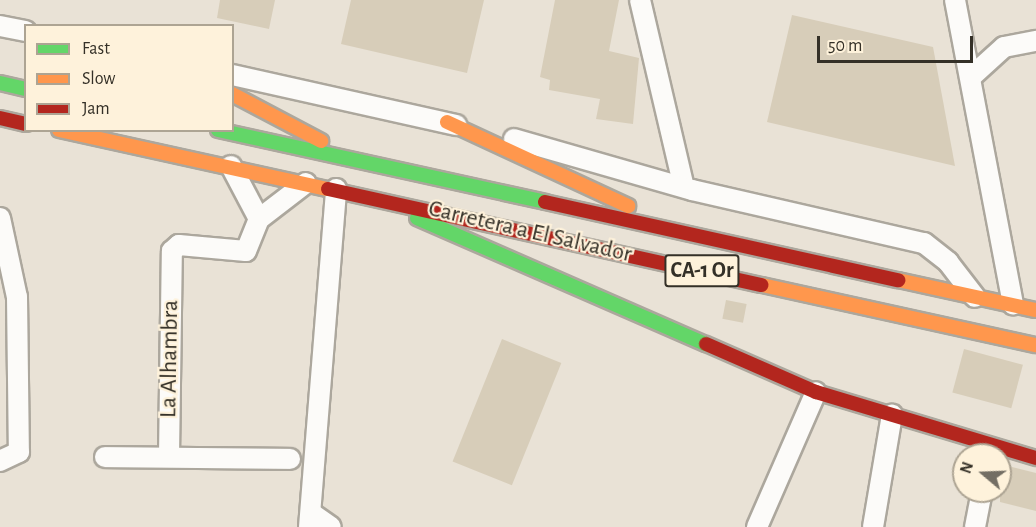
<!DOCTYPE html>
<style>
body{margin:0}
#map{position:relative;width:1036px;height:527px;overflow:hidden;background:#e9e2d6;font-family:"Alegreya Sans",sans-serif}
div>[style]{position:absolute}
[style*='--x']{left:calc(var(--x)*1px);top:calc(var(--y)*1px);width:calc(var(--w)*1px);rotate:calc(var(--a)*1deg)}
.building>*{inset:0;background:#d7cdb9;transform-origin:0 0}
.roads{filter:drop-shadow(2px 0 #aca79d) drop-shadow(-2px 0 #aca79d) drop-shadow(0 2px #aca79d) drop-shadow(0 -2px #aca79d)}
.street>*{height:20px;margin:-10px;padding:0 10px;transform-origin:10px;border-radius:10px;background:#fcfbf9}
.fast>*{height:14px;margin:-7px;padding:0 7px;transform-origin:7px;border-radius:7px;background:#63d668}
.slow>*{height:14px;margin:-7px;padding:0 7px;transform-origin:7px;border-radius:7px;background:#ff974d}
.jam>*{height:14px;margin:-7px;padding:0 7px;transform-origin:7px;border-radius:7px;background:#b3261e}
span{translate:-50% -50%;white-space:nowrap;text-align:center;line-height:1.15;-webkit-text-stroke:4.5px #fef2db;paint-order:stroke}
.shield-label span{padding:2px 4px;background:#fef2db;border:2px solid;border-radius:4px;-webkit-text-stroke-width:0}
.shield-label{font-size:22px;color:#343027;font-weight:700}
.street-label{font-size:24px;color:#343027}
.legend{position:absolute;left:24px;top:24px;width:210px;height:108px;box-sizing:border-box;background:#fef2db;border:2px solid #ada493;margin:0;padding:8px 10px;list-style:none;font-size:18px;color:#343027}
.legend li{display:flex;align-items:center;gap:12px;height:30px}
.legend b{width:30px;border:2px solid #ada493}
.north{position:absolute;left:952px;top:443px;width:60px;height:60px;box-sizing:border-box;background:#fef2db;border:2px solid #ada493;border-radius:50%;rotate:289deg;font-size:16px;font-weight:700;line-height:24px;text-align:center;color:#343027}
.north::after{content:'';display:block;margin:auto;width:21px;height:27px;background:#736e64;clip-path:polygon(50% 0,100% 100%,50% 72%,0 100%)}
.scale{position:absolute;left:817px;top:36px;width:156px;height:27px;box-sizing:border-box;border:3px solid #343027;border-top:0;padding-left:8px;font-size:18px;line-height:21px;white-space:nowrap;color:#343027;-webkit-text-stroke:4px #fef2db;paint-order:stroke}
</style>
<div id="map">
<div class="building">
<div style="clip-path:polygon(220px 0,275px 0,269px 29px,217px 18px)"></div>
<div style="clip-path:polygon(351px 0,484px 0,467px 73px,341px 44px)"></div>
<div style="clip-path:polygon(555px 0,619px 0,609px 51px,639px 58px,633px 124px,596px 119px,600px 99px,549px 90px,550px 80px,540px 77px)"></div>
<div style="clip-path:polygon(792px 15px,933px 47px,955px 166px,767px 122px)"></div>
<div style="left:726px;top:300px;width:21px;height:19px;rotate:11deg"></div>
<div style="left:502px;top:339px;width:64px;height:132px;rotate:22deg"></div>
<div style="left:964px;top:349px;width:61px;height:45px;rotate:15deg"></div>
<div style="clip-path:polygon(1000px 464px,1036px 473px,1036px 511px,1000px 502px)"></div>
</div>
<div class="roads">
<div class="street">
<div style="--x:640;--y:0;--w:192;--a:76.8"></div>
<div style="--x:955;--y:0;--w:310;--a:79.2"></div>
<div style="--x:0;--y:26;--w:26;--a:11"></div>
<div style="--x:232;--y:75;--w:230;--a:12.6"></div>
<div style="--x:972;--y:76;--w:43;--a:-42.2"></div>
<div style="--x:1004;--y:47;--w:33;--a:-11"></div>
<div style="--x:514;--y:139;--w:185;--a:16"></div>
<div style="--x:692;--y:190;--w:238;--a:12.9"></div>
<div style="--x:924;--y:243;--w:31;--a:38"></div>
<div style="--x:948;--y:262;--w:44;--a:52.4"></div>
<div style="--x:231;--y:166;--w:60;--a:62.2"></div>
<div style="--x:0;--y:218;--w:81;--a:77.9"></div>
<div style="--x:17;--y:297;--w:155;--a:89.3"></div>
<div style="--x:19;--y:452;--w:21;--a:155"></div>
<div style="--x:169;--y:456;--w:205;--a:-89.2"></div>
<div style="--x:172;--y:251;--w:9;--a:-41"></div>
<div style="--x:179;--y:245;--w:67;--a:5.1"></div>
<div style="--x:246;--y:251;--w:35;--a:-68"></div>
<div style="--x:259;--y:219;--w:59;--a:-37.5"></div>
<div style="--x:105;--y:457;--w:185;--a:0.6"></div>
<div style="--x:311;--y:513;--w:24;--a:35"></div>
<div style="--x:309;--y:527;--w:339;--a:-85.4"></div>
<div style="--x:757;--y:527;--w:147;--a:-66.4"></div>
<div style="--x:873;--y:527;--w:114;--a:-80.4"></div>
<div style="--x:975;--y:527;--w:37;--a:-79"></div>
</div>
<div class="fast">
<div style="--x:0;--y:83;--w:27;--a:13"></div>
<div style="--x:218;--y:130;--w:335;--a:12.4"></div>
<div style="--x:417;--y:218;--w:315;--a:23.6"></div>
</div>
<div class="slow">
<div style="--x:232;--y:94;--w:101;--a:27.8"></div>
<div style="--x:447;--y:122;--w:200;--a:24.9"></div>
<div style="--x:59;--y:130;--w:275;--a:12.4"></div>
<div style="--x:898;--y:280;--w:141;--a:12.3"></div>
<div style="--x:762;--y:285;--w:280;--a:12.4"></div>
</div>
<div class="jam">
<div style="--x:0;--y:118;--w:27;--a:13"></div>
<div style="--x:328;--y:189;--w:444;--a:12.5"></div>
<div style="--x:545;--y:202;--w:362;--a:12.5"></div>
<div style="--x:706;--y:344;--w:120;--a:23.6"></div>
<div style="--x:816;--y:392;--w:230;--a:16.7"></div>
</div>
</div>
<div class="shield-label">
<span style="left:702px;top:271px">CA-1 Or</span>
</div>
<div class="street-label">
<span style="left:530px;top:232px;rotate:13deg">Carretera a El Salvador</span>
<span style="left:170px;top:359px;rotate:-89deg">La Alhambra</span>
</div>
<ul class="legend">
<li><b style="height:8px;background:#63d668"></b>Fast</li>
<li><b style="height:8px;background:#ff974d"></b>Slow</li>
<li><b style="height:8px;background:#b3261e"></b>Jam</li>
</ul>
<div class="north">N</div>
<div class="scale">50 m</div>
</div>
